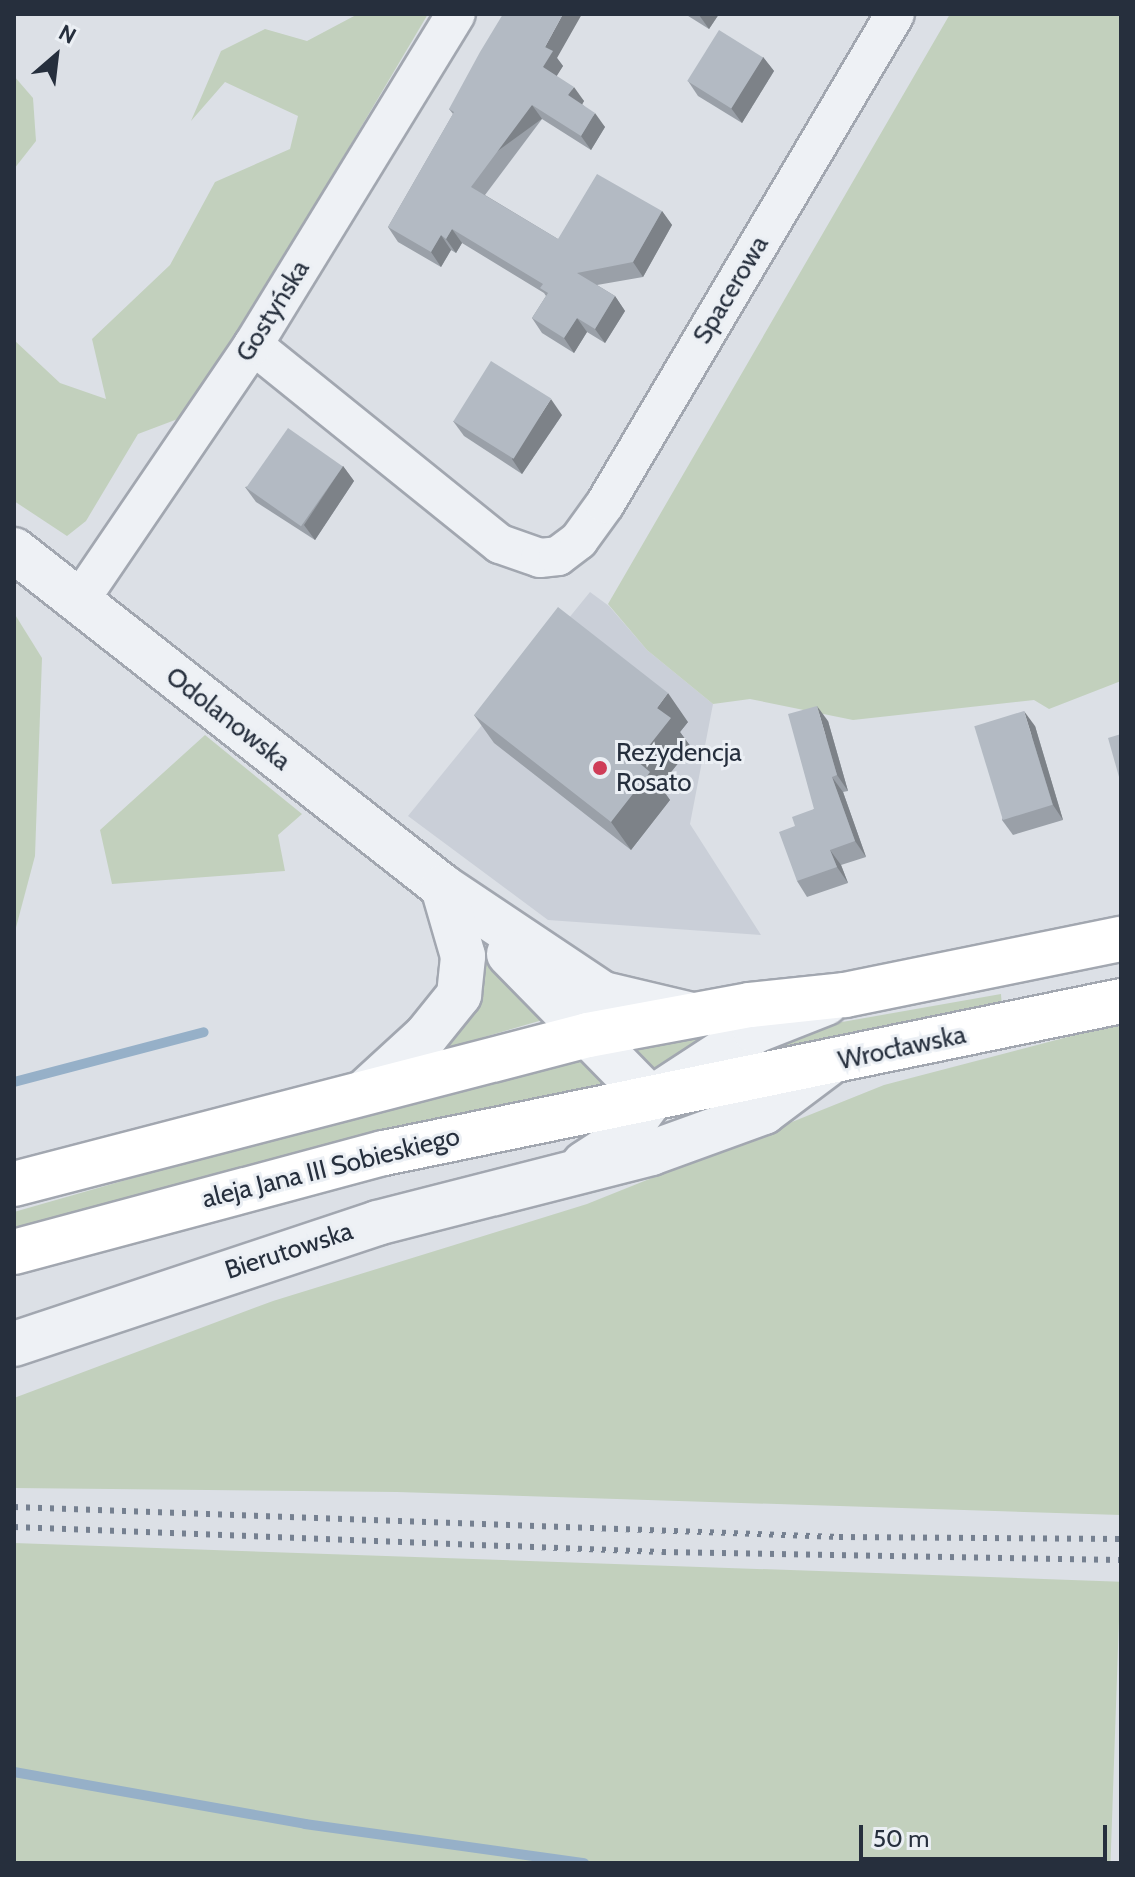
<!DOCTYPE html>
<meta charset="utf-8">
<style>
body{margin:0}
#map{position:relative;width:1135px;height:1877px;overflow:hidden;background:#dce0e6;font-family:Cabin,sans-serif}
div>[style]{position:absolute}
[style*='--x']{left:calc(var(--x)*1px);top:calc(var(--y)*1px);width:calc(var(--w)*1px);rotate:calc(var(--a)*1deg)}
.built>*{inset:0;background:#cacfd8}
.green>*{inset:0;background:#c2d0bd;transform-origin:0 0}
.stream>*{height:10px;margin:-5px;padding:0 5px;transform-origin:5px;border-radius:5px;background:#96b0c8}
.roads{filter:drop-shadow(2px 0 #a2a7b0) drop-shadow(-2px 0 #a2a7b0) drop-shadow(0 2px #a2a7b0) drop-shadow(0 -2px #a2a7b0)}
.minor>*{height:38px;margin:-19px;padding:0 19px;transform-origin:19px;border-radius:19px;background:#eef1f5}
.tertiary>*{height:44px;margin:-22px;padding:0 22px;transform-origin:22px;border-radius:22px;background:#eef1f5}
.secondary>*{height:44px;margin:-22px;padding:0 22px;transform-origin:22px;border-radius:22px;background:#fff}
.rail>*{height:6px;margin-top:-3px;transform-origin:0;background:repeating-linear-gradient(90deg,#758090 0 4px,transparent 0 12px)}
.wall>*{inset:0;background:#9aa0a8}
.shaded-wall>*{inset:0;background:#7d8288;transform-origin:0 0}
.building>*{inset:0;background:#b3bac3;transform-origin:0 0}
.dots>*{width:22px;height:22px;translate:-50% -50%;box-sizing:border-box;border:4px solid #ebeff4;border-radius:50%}
span{translate:-50% -50%;white-space:nowrap;text-align:center;line-height:1.15;-webkit-text-stroke:6px #ebeff4;paint-order:stroke}
.street-label{font-size:26px;color:#262f3d}
.poi-label{font-size:26px;color:#262f3d}
.left{translate:0 -50%;text-align:left}
.frame{position:absolute;inset:0;border:16px solid #262f3d;pointer-events:none}
.north{position:absolute;left:16px;top:16px;width:80px;height:80px;-webkit-text-stroke:6px #ebeff4;paint-order:stroke;rotate:28deg;font-size:22px;font-weight:700;line-height:32px;text-align:center;color:#262f3d}
.north::after{content:'';display:block;margin:auto;width:28px;height:36px;background:#262f3d;clip-path:polygon(50% 0,100% 100%,50% 72%,0 100%)}
.scale{position:absolute;left:859px;top:1825px;width:248px;height:36px;box-sizing:border-box;border:4px solid #262f3d;border-top:0;padding-left:10px;font-size:24px;line-height:28px;white-space:nowrap;color:#262f3d;-webkit-text-stroke:6px #ebeff4;paint-order:stroke}
</style>
<div id="map">
<div class="built">
<div style="clip-path:polygon(590px 592px,609px 606px,647px 650px,713px 704px,690px 824px,761px 935px,548px 920px,408px 816px)"></div>
</div>
<div class="green">
<div style="clip-path:polygon(428px 14px,191px 414px,138px 434px,86px 521px,67px 536px,14px 501px,14px 340px,60px 383px,106px 399px,92px 339px,170px 265px,215px 182px,290px 149px,298px 116px,225px 82px,191px 121px,221px 51px,265px 29px,307px 41px,356px 15px)"></div>
<div style="clip-path:polygon(950px 14px,1121px 14px,1121px 681px,1049px 709px,1034px 700px,853px 720px,750px 699px,713px 704px,647px 650px,608px 604px)"></div>
<div style="clip-path:polygon(14px 76px,33px 98px,36px 141px,14px 169px)"></div>
<div style="clip-path:polygon(14px 613px,42px 658px,35px 856px,14px 935px)"></div>
<div style="clip-path:polygon(205px 735px,302px 814px,278px 835px,285px 871px,112px 884px,100px 830px)"></div>
<div style="clip-path:polygon(476px 946px,533px 998px,546px 1019px,443px 1049px)"></div>
<div style="clip-path:polygon(1001px 994px,1002px 1008px,736px 1058px,808px 1028px)"></div>
<div style="clip-path:polygon(1121px 1023px,1121px 1515px,397px 1492px,14px 1488px,14px 1398px,273px 1301px,587px 1204px,884px 1085px)"></div>
<div style="clip-path:polygon(735px 1025px,683px 1069px,648px 1071px,625px 1049px)"></div>
<div style="clip-path:polygon(585px 1057px,608px 1086px,371px 1134px,14px 1231px,14px 1212px,349px 1116px)"></div>
<div style="left:14px;top:1543px;width:1107px;height:320px;rotate:2deg"></div>
</div>
<div class="stream">
<div style="--x:14;--y:1082;--w:196;--a:-14.7"></div>
<div style="--x:14;--y:1772;--w:296;--a:10.1"></div>
<div style="--x:305;--y:1824;--w:282;--a:8"></div>
</div>
<div class="roads">
<div class="minor">
<div style="--x:253;--y:345;--w:317;--a:38.9"></div>
<div style="--x:500;--y:544;--w:42;--a:19.3"></div>
<div style="--x:540;--y:558;--w:18;--a:-6"></div>
<div style="--x:558;--y:556;--w:26;--a:-37"></div>
<div style="--x:579;--y:540;--w:44;--a:-54.2"></div>
<div style="--x:605;--y:504;--w:569;--a:-59.38"></div>
<div style="--x:79;--y:601;--w:310;--a:-55.8"></div>
<div style="--x:253;--y:345;--w:388;--a:-58.5"></div>
</div>
<div class="tertiary">
<div style="--x:14;--y:550;--w:546;--a:38.15"></div>
<div style="--x:443;--y:887;--w:192;--a:33.8"></div>
<div style="--x:603;--y:994;--w:91;--a:13.3"></div>
<div style="--x:509;--y:954;--w:203;--a:45.6"></div>
<div style="--x:366;--y:1091;--w:81;--a:-42.5"></div>
<div style="--x:426;--y:1036;--w:53;--a:-51.2"></div>
<div style="--x:459;--y:995;--w:39;--a:-84"></div>
<div style="--x:463;--y:956;--w:72;--a:-106.2"></div>
<div style="--x:584;--y:1164;--w:44;--a:-33"></div>
<div style="--x:621;--y:1140;--w:51;--a:-53.8"></div>
<div style="--x:651;--y:1099;--w:124;--a:-33.2"></div>
<div style="--x:755;--y:1031;--w:76;--a:-21.5"></div>
<div style="--x:14;--y:1344;--w:383;--a:-18.4"></div>
<div style="--x:377;--y:1223;--w:283;--a:-14.3"></div>
<div style="--x:651;--y:1153;--w:120;--a:-19.9"></div>
<div style="--x:764;--y:1112;--w:80;--a:-36.9"></div>
</div>
<div class="secondary">
<div style="--x:14;--y:1184;--w:593;--a:-14.55"></div>
<div style="--x:588;--y:1035;--w:165;--a:-10.5"></div>
<div style="--x:750;--y:1005;--w:96;--a:-6"></div>
<div style="--x:845;--y:995;--w:282;--a:-11.5"></div>
<div style="--x:14;--y:1252;--w:383;--a:-15"></div>
<div style="--x:384;--y:1153;--w:753;--a:-11.65"></div>
</div>
</div>
<div class="rail">
<div style="--x:14;--y:1507;--w:826;--a:2.08"></div>
<div style="--x:839;--y:1537;--w:282;--a:0.4"></div>
<div style="--x:14;--y:1527;--w:648;--a:2.21"></div>
<div style="--x:662;--y:1552;--w:459;--a:1"></div>
</div>
<div class="wall">
<div style="clip-path:polygon(685px 14px,719px 14px,709px 29px)"></div>
<div style="clip-path:polygon(763px 57px,774px 71px,742px 123px,698px 96px,688px 81px)"></div>
<div style="clip-path:polygon(557px 58px,563px 66px,556px 76px,584px 101px,582px 104px,605px 127px,591px 150px,542px 119px,485px 195px,558px 239px,662px 211px,672px 225px,643px 277px,597px 285px,615px 296px,625px 311px,605px 343px,587px 332px,574px 353px,542px 333px,532px 318px,546px 296px,544px 293px,462px 243px,456px 253px,451px 250px,441px 267px,398px 242px,388px 227px,453px 114px,449px 109px)"></div>
<div style="clip-path:polygon(562px 415px,522px 474px,464px 436px,453px 421px)"></div>
<div style="clip-path:polygon(343px 466px,354px 481px,315px 540px,256px 502px,245px 487px)"></div>
<div style="clip-path:polygon(474px 715px,688px 722px,680px 732px,691px 747px,660px 786px,670px 800px,631px 850px,494px 743px)"></div>
<div style="clip-path:polygon(828px 721px,848px 791px,843px 792px,866px 857px,841px 865px,848px 883px,807px 897px,797px 881px,795px 826px,814px 809px)"></div>
<div style="clip-path:polygon(1035px 726px,1063px 820px,1013px 835px,1002px 820px)"></div>
</div>
<div class="shaded-wall">
<div style="clip-path:polygon(563px 14px,582px 14px,557px 58px,563px 66px,553px 82px,543px 67px,545px 47px)"></div>
<div style="clip-path:polygon(700px 14px,719px 14px,709px 29px,699px 15px)"></div>
<div style="clip-path:polygon(763px 57px,774px 71px,742px 123px,731px 108px)"></div>
<div style="clip-path:polygon(574px 87px,584px 101px,579px 110px,568px 95px)"></div>
<div style="left:532px;top:105px;width:17px;height:102px;rotate:54deg"></div>
<div style="clip-path:polygon(595px 113px,605px 127px,591px 150px,581px 136px)"></div>
<div style="clip-path:polygon(662px 211px,672px 225px,643px 277px,633px 262px)"></div>
<div style="clip-path:polygon(452px 229px,462px 243px,456px 253px,446px 239px)"></div>
<div style="clip-path:polygon(441px 235px,451px 250px,441px 267px,431px 252px)"></div>
<div style="clip-path:polygon(615px 296px,625px 311px,605px 343px,595px 329px)"></div>
<div style="clip-path:polygon(577px 318px,587px 332px,574px 353px,564px 338px)"></div>
<div style="clip-path:polygon(551px 399px,562px 415px,522px 474px,512px 459px)"></div>
<div style="clip-path:polygon(343px 466px,354px 481px,315px 540px,304px 525px)"></div>
<div style="clip-path:polygon(668px 693px,688px 722px,680px 732px,691px 747px,660px 786px,670px 800px,631px 850px,611px 822px,637px 761px,657px 708px)"></div>
<div style="clip-path:polygon(817px 706px,828px 721px,848px 791px,837px 775px)"></div>
<div style="clip-path:polygon(1024px 711px,1035px 726px,1063px 820px,1053px 805px)"></div>
<div style="clip-path:polygon(832px 777px,843px 792px,866px 857px,855px 841px)"></div>
<div style="clip-path:polygon(830px 850px,841px 865px,848px 883px,837px 867px)"></div>
</div>
<div class="building">
<div style="clip-path:polygon(503px 14px,563px 14px,545px 47px,553px 51px,543px 67px,574px 87px,568px 95px,595px 113px,581px 136px,532px 105px,471px 187px,558px 239px,597px 174px,662px 211px,633px 262px,577px 273px,615px 296px,595px 329px,577px 318px,564px 338px,532px 318px,548px 293px,540px 288px,543px 284px,452px 229px,446px 239px,441px 235px,431px 252px,388px 227px,454px 112px,449px 109px,480px 52px)"></div>
<div style="left:719px;top:30px;width:52px;height:60px;rotate:32deg"></div>
<div style="left:491px;top:361px;width:71px;height:71px;rotate:32deg"></div>
<div style="left:288px;top:428px;width:67px;height:73px;rotate:35deg"></div>
<div style="clip-path:polygon(558px 607px,668px 693px,657px 708px,671px 718px,637px 761px,650px 772px,611px 822px,474px 715px)"></div>
<div style="clip-path:polygon(817px 706px,837px 775px,832px 777px,855px 841px,830px 850px,837px 867px,797px 881px,779px 832px,795px 826px,792px 817px,814px 809px,788px 714px)"></div>
<div style="left:1024px;top:711px;width:98px;height:52px;rotate:73deg"></div>
<div style="clip-path:polygon(1121px 734px,1121px 784px,1108px 738px)"></div>
</div>
<div class="dots">
<div style="left:600px;top:768px;background:#cf3d58"></div>
</div>
<div class="street-label">
<span style="left:731px;top:290px;rotate:-59deg">Spacerowa</span>
<span style="left:273px;top:311px;rotate:-58deg">Gostyńska</span>
<span style="left:228px;top:719px;rotate:38deg">Odolanowska</span>
<span style="left:902px;top:1048px;rotate:-12deg">Wrocławska</span>
<span style="left:331px;top:1168px;rotate:-14deg">aleja Jana III Sobieskiego</span>
<span style="left:289px;top:1251px;rotate:-18deg">Bierutowska</span>
</div>
<div class="poi-label">
<span class="left" style="left:616px;top:768px">Rezydencja<br>Rosato</span>
</div>
<div class="frame"></div>
<div class="north">N</div>
<div class="scale">50 m</div>
</div>
